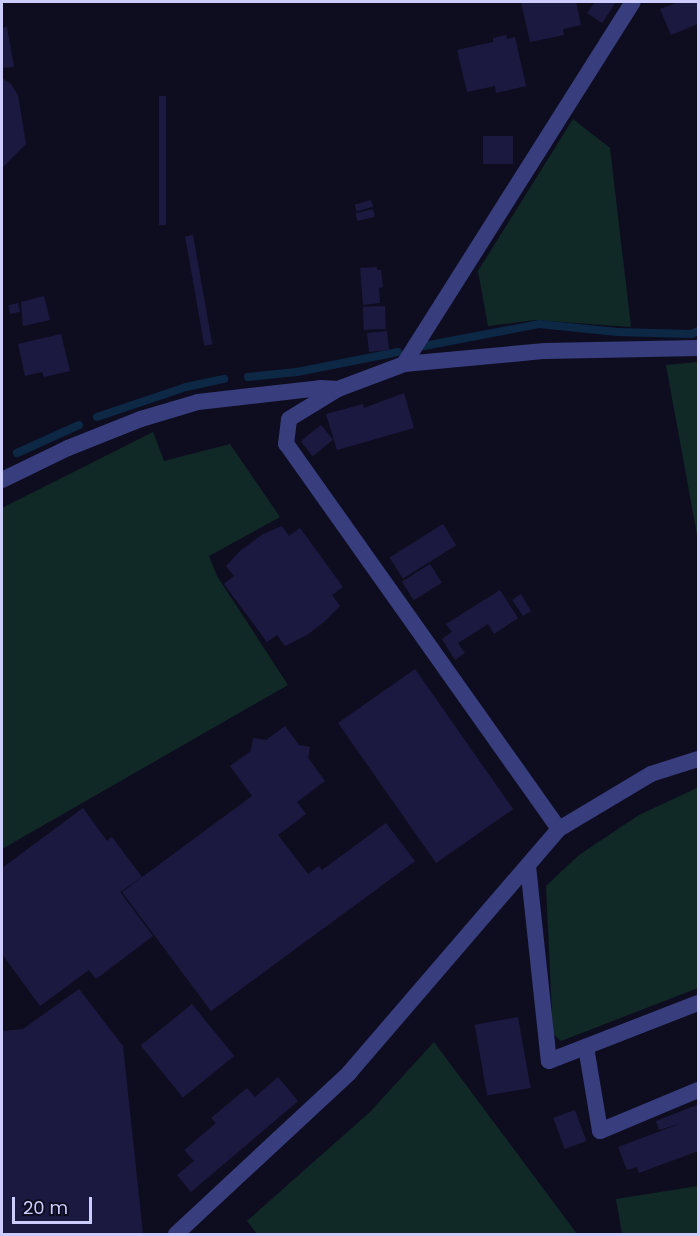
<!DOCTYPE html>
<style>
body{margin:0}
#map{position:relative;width:700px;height:1236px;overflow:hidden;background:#0e0d20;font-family:Poppins,sans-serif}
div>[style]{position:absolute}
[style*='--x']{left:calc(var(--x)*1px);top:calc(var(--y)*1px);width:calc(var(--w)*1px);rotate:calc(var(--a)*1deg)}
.green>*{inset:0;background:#102926}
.stream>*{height:8px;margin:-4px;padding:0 4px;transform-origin:4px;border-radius:4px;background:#0c2844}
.building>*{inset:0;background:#1c1940;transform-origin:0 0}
.service>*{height:16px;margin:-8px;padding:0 8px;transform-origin:8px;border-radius:8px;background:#383d7e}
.minor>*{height:16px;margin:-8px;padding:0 8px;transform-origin:8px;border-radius:8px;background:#383d7e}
span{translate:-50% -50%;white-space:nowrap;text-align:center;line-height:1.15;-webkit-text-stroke:6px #0e0d20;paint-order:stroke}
.frame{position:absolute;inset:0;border:3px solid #ccf;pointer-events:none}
.scale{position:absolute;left:12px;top:1197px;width:80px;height:27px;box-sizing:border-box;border:3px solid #ccf;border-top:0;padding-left:8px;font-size:18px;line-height:21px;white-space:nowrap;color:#ccf;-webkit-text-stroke:4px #0e0d20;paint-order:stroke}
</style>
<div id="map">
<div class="green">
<div style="clip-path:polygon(573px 119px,610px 148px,631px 327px,535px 320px,488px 326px,478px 271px)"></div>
<div style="clip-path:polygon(698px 362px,698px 540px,666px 365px)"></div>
<div style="clip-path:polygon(153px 432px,164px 461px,230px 444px,280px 517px,209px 556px,217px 576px,288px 685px,2px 849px,2px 508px)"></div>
<div style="clip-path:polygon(697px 788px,698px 988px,561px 1041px,553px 1034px,546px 886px,579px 855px,639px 815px)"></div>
<div style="clip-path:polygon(434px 1042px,577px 1234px,257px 1234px,247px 1221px,370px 1112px)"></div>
<div style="clip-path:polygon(698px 1186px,698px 1234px,622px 1234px,616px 1199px)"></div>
</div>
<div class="stream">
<div style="--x:424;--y:346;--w:117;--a:-10.8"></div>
<div style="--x:539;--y:324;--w:79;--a:5.8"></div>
<div style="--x:618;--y:332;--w:73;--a:1.6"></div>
<div style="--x:691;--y:334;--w:8;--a:-23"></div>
<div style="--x:248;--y:377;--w:49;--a:-5.8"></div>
<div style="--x:297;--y:372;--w:103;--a:-11.2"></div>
<div style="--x:97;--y:417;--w:94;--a:-18.6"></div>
<div style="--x:186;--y:387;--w:39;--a:-12"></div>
<div style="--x:17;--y:453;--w:68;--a:-24.3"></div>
</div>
<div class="building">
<div style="clip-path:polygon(521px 2px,576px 2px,581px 25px,563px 29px,564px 35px,530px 42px)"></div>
<div style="clip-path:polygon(595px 2px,616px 2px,602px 23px,587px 13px)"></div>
<div style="clip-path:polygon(679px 2px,698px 2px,698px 24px,671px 35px,660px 9px)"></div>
<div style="clip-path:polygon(7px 27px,14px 67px,2px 68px,2px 28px)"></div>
<div style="clip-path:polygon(506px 35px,507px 39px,515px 37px,526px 86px,496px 93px,495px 86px,467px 92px,457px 50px,493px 42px,493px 38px)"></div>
<div style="clip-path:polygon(2px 78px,10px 83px,18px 95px,26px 144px,2px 168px)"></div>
<div style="left:159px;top:96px;width:7px;height:129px"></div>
<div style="left:483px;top:136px;width:30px;height:28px"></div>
<div style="left:371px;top:200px;width:7px;height:17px;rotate:74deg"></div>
<div style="left:373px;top:209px;width:8px;height:18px;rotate:76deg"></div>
<div style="left:193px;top:235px;width:111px;height:8px;rotate:80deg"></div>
<div style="clip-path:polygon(377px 267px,377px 270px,381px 270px,383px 287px,379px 288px,380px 303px,363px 305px,360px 268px)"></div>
<div style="clip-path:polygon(44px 296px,50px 320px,23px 326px,21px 302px)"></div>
<div style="left:18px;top:303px;width:9px;height:10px;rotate:77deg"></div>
<div style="left:385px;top:306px;width:23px;height:22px;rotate:88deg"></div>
<div style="left:387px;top:331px;width:19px;height:20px;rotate:84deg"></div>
<div style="clip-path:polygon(61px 334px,70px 371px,44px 377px,42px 372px,25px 376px,18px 344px)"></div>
<div style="clip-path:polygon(404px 393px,414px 428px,337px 450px,326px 414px,363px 404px,364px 408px)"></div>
<div style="left:321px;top:425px;width:19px;height:26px;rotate:51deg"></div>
<div style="left:443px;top:524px;width:25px;height:63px;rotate:58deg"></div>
<div style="clip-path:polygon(282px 526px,289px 536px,300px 528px,343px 587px,332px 595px,340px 606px,324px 622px,307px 635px,285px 646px,277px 635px,267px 642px,224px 584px,234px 576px,226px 566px,240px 551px,263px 534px)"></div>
<div style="left:430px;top:564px;width:22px;height:33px;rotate:58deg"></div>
<div style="clip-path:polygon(500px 590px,518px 618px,494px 634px,488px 624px,458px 643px,465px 653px,455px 660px,442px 639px,452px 632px,446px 624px)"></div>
<div style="clip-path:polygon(521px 594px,531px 611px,523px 616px,512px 600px)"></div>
<div style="left:415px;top:669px;width:171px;height:94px;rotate:55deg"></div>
<div style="clip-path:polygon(285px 726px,299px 745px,310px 747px,308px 758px,325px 781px,297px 802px,306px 814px,278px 835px,308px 874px,319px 866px,322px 870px,386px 823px,415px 861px,211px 1011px,122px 892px,252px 796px,230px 766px,251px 751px,253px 738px,266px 740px)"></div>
<div style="clip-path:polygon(83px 808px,107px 841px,112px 837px,142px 877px,120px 892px,153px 936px,96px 979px,89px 970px,40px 1006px,2px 954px,2px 868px)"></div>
<div style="clip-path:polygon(79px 989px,123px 1046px,143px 1234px,2px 1234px,2px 1031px,23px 1029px)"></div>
<div style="left:192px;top:1004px;width:67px;height:66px;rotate:51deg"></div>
<div style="left:518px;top:1017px;width:72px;height:44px;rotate:80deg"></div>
<div style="clip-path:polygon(278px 1077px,298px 1101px,191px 1192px,177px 1175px,194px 1161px,184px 1150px,216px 1123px,211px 1118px,247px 1088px,255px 1097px)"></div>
<div style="clip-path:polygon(697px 1105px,698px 1151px,639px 1173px,637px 1167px,627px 1170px,618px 1147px,682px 1123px,659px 1130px,656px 1121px)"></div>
<div style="left:575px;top:1110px;width:33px;height:23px;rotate:70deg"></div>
</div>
<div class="service">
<div style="--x:528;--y:866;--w:196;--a:83.9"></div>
<div style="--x:549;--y:1061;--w:160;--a:-21.3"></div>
<div style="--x:586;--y:1047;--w:85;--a:80.5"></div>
<div style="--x:600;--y:1131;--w:106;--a:-22.7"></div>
</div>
<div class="minor">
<div style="--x:404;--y:364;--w:428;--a:-57.7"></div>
<div style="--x:2;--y:480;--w:73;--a:-25.9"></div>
<div style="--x:68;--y:448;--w:79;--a:-21.7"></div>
<div style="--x:141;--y:419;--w:59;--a:-16.6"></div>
<div style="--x:198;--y:402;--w:123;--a:-6.5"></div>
<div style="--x:320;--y:388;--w:18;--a:3"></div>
<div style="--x:559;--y:829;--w:472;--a:-125.3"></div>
<div style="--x:286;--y:444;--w:25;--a:-83"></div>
<div style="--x:289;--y:419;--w:57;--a:-31.5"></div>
<div style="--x:338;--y:389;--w:71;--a:-20.7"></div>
<div style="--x:404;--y:364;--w:142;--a:-5.3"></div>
<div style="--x:545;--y:351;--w:153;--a:-1.1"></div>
<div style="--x:176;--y:1234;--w:236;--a:-42.9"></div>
<div style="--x:349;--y:1073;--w:322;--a:-49.3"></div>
<div style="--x:559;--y:829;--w:107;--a:-30.9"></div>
<div style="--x:651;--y:774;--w:49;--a:-17.7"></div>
</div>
<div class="frame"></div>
<div class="scale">20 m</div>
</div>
